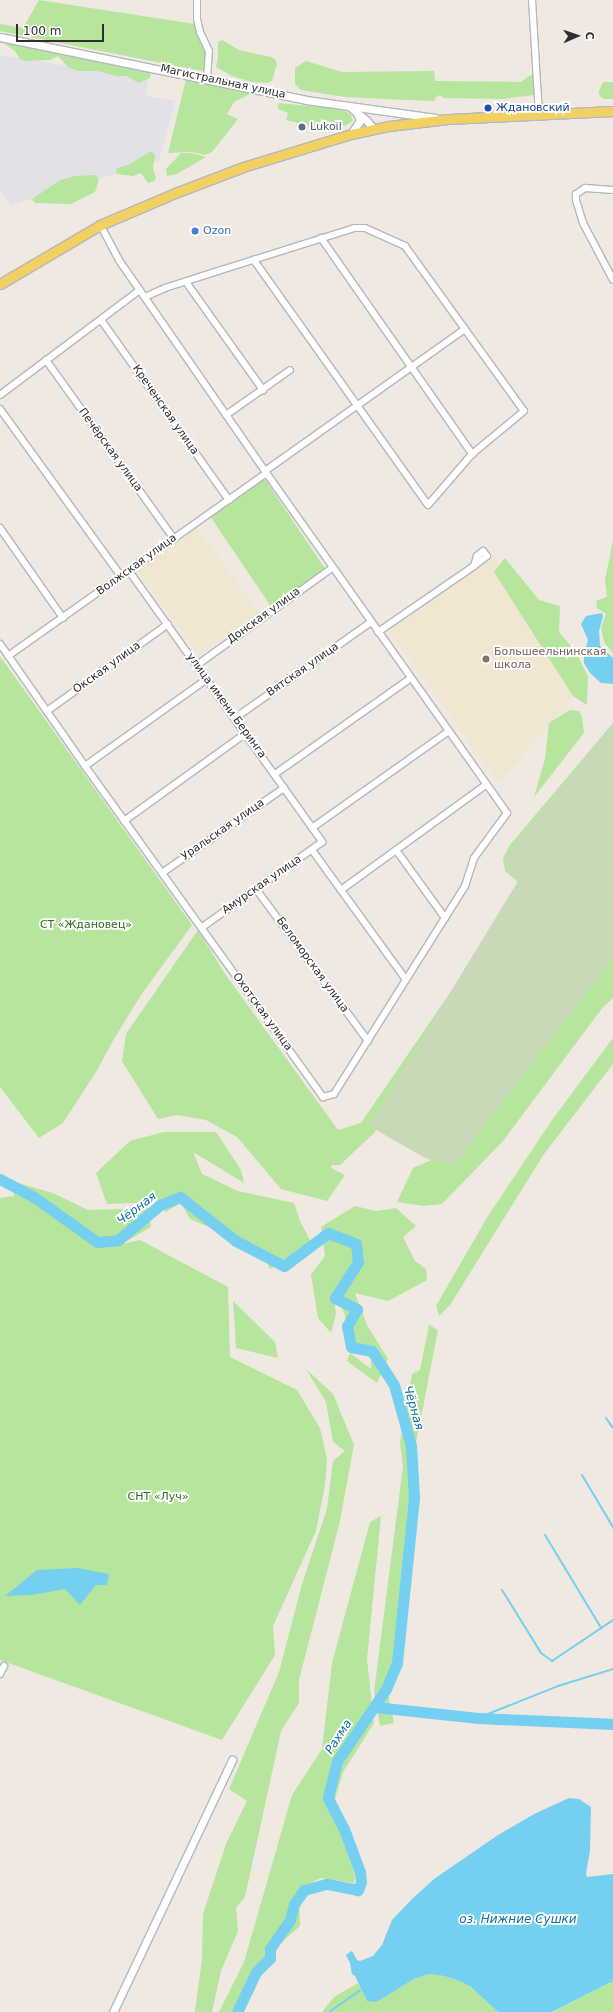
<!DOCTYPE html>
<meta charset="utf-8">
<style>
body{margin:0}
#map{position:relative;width:613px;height:2012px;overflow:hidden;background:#efe9e1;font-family:"DejaVu Sans",sans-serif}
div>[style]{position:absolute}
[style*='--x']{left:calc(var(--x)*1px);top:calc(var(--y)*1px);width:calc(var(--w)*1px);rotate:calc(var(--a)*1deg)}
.industrial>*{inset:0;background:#e3e1e8}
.education>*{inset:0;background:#f0e6d1;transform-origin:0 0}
.green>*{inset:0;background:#b6e59e;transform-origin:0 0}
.cemetery>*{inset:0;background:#c8d9b8}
.water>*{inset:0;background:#75cff0}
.stream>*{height:2px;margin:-1px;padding:0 1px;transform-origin:1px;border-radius:1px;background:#75cff0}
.river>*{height:11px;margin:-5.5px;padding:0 5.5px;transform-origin:5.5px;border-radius:5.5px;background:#75cff0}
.roads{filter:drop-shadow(1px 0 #b4b7c1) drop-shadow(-1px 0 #b4b7c1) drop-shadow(0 1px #b4b7c1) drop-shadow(0 -1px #b4b7c1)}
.minor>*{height:6px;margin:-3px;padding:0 3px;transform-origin:3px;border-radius:3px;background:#fff}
.tertiary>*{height:7px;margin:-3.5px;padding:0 3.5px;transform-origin:3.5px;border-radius:3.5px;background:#fff}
.primary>*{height:9px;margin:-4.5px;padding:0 4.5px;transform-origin:4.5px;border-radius:4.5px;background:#f2d163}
.dots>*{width:11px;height:11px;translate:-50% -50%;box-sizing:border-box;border:2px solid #fff;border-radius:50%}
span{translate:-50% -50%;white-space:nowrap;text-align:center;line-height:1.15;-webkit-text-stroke:3.5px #fff;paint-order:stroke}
.street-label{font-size:11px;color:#2e2e2e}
.transit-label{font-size:11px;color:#164399}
.left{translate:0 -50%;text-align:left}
.service-label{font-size:11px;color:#4e5e75}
.shop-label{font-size:11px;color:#366cbe}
.education-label{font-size:11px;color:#785e54}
.park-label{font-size:11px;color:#2c6e1b}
.water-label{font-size:12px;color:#0d6fa3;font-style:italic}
.north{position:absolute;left:557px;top:16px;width:40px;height:40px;-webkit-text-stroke:3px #fff;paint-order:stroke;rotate:88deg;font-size:11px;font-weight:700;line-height:16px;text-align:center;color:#2e2e2e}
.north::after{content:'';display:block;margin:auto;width:14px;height:18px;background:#2e2e2e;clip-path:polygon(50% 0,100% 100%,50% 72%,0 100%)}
.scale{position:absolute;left:16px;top:24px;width:88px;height:18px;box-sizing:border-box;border:2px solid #2e2e2e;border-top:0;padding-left:5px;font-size:12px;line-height:14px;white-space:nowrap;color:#2e2e2e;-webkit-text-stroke:3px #fff;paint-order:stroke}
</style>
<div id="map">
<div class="industrial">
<div style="clip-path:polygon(0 55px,148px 79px,146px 96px,175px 101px,159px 161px,11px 205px,0 191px)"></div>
</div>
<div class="education">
<div style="left:196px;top:526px;width:107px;height:74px;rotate:54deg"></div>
<div style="clip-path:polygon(494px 556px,582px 689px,498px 783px,388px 629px)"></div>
</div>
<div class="green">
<div style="clip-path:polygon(39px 0,195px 24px,207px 50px,206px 69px,202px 71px,0 31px,0 24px,23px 28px)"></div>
<div style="clip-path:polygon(222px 40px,239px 50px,271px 57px,275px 59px,277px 64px,272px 81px,267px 83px,252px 82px,232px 76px,216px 67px,218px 58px,218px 42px)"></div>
<div style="clip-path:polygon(5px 44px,23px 44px,151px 70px,150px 78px,139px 83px,126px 76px,116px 76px,97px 71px,77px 71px,68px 67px,58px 56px,50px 60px,25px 61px,20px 59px,15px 51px)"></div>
<div style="clip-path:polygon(306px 61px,342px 72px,434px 71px,435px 81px,521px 82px,529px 76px,534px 74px,534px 95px,503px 99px,444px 98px,440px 95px,436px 97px,434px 101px,429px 101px,345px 97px,301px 90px,295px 84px,295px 68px)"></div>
<div style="clip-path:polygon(186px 79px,252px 93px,234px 102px,227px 114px,238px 119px,212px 152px,205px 155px,192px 152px,168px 153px)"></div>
<div style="clip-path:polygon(603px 82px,613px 82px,613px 99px,603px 99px,599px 95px,599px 91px)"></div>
<div style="clip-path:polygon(278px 103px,342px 109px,351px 115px,353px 121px,345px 126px,321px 119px,320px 123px,314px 127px,286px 120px,288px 113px,278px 109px)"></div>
<div style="clip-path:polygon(151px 151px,155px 155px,153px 168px,156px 178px,154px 181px,148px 183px,141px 173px,133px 176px,117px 174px,116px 169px,130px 164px)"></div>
<div style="clip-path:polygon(181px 153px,192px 153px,206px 157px,177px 174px,167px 176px,166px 169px)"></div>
<div style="clip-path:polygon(95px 175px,99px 179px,95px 192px,71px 204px,35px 203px,32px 199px,60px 180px,75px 176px)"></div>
<div style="left:264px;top:478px;width:111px;height:66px;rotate:56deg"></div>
<div style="clip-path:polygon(613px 540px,613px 654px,604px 642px,601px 628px,606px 614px,597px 608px,596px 601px,607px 597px,605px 580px)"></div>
<div style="clip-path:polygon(505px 558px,539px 600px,560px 606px,559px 632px,575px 651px,588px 676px,587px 705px,573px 696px,494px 572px)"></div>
<div style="clip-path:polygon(0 656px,192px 925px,141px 995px,114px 1039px,96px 1072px,63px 1123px,39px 1138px,0 1087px)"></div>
<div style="clip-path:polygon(570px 710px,579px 711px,582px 717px,584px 733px,534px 797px,545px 759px,549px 723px)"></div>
<div style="clip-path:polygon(613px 723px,613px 998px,603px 1007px,503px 1141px,442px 1204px,423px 1206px,397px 1202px,413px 1168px,443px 1155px,432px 1041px,374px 1133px,340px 1165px,332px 1165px,331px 1168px,345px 1175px,327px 1201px,281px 1189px,237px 1137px,206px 1120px,177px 1115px,158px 1119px,122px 1061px,126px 1034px,198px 930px,225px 974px,338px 1130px,361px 1123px,523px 886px,505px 871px,503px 858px,510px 845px)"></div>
<div style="clip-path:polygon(613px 1038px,613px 1064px,544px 1154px,450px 1305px,439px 1316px,436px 1306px,488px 1216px,552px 1120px)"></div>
<div style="clip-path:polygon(164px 1132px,216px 1132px,241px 1170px,244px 1183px,193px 1152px,202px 1174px,238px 1191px,294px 1203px,300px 1221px,314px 1248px,270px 1269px,260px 1249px,190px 1219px,181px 1203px,166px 1212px,158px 1202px,107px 1204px,96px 1173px,130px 1141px)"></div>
<div style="clip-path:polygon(14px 1182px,53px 1193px,88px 1210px,149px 1208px,151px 1227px,122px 1244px,140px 1240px,228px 1287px,230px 1357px,297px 1390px,320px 1428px,327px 1459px,325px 1485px,316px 1531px,273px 1626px,275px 1655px,222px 1740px,0 1660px,0 1198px,14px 1196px)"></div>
<div style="clip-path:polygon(355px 1206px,376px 1211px,396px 1208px,416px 1226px,403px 1237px,415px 1261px,426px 1269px,427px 1280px,388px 1301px,355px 1293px,367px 1325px,388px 1359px,377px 1383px,347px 1361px,350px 1353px,371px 1369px,371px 1359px,345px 1337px,345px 1315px,333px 1289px,336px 1314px,331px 1333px,318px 1318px,311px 1275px,325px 1256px,321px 1227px)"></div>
<div style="clip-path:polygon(233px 1301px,275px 1342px,278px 1358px,236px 1348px)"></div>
<div style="clip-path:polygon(429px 1325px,438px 1330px,415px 1448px,419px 1480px,413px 1536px,388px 1693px,394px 1723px,380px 1726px,374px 1692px,403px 1466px,400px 1443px,412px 1374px,420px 1370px)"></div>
<div style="clip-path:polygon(306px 1369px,333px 1394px,354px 1445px,340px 1521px,299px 1680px,299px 1703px,281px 1731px,245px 1897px,236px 1908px,238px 1931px,221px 1971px,212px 2012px,195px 2012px,202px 1959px,203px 1914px,226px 1844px,247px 1801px,229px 1789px,279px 1672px,302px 1584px,327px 1509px,333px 1461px,345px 1451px,333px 1442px,326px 1402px)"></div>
<div style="clip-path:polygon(381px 1516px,367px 1659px,374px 1723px,343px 1772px,335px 1799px,355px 1876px,354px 1883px,321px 1878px,299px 1889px,300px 1926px,265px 1957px,233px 2012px,219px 2012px,244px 1962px,292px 1795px,322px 1749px,332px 1663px,370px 1522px)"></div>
<div style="clip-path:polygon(429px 1974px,444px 1976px,460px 1981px,471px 1987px,498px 2012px,322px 2012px,334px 1997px,358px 1983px,367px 2001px,380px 2000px,414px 1979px)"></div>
<div style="clip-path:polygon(613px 1981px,613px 2012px,552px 2012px,553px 2012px)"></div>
</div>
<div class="cemetery">
<div style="clip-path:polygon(612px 724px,613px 958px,454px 1165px,427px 1159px,369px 1126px,518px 881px,506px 867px,504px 861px,506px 855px)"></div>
</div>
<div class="water">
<div style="clip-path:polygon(602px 613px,603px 616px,599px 631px,600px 646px,613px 658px,613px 684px,601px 683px,590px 673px,584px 663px,584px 653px,588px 640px,581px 624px,586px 616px)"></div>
<div style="clip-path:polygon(77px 1568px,109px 1574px,107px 1585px,96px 1585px,80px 1605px,65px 1589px,32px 1595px,5px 1596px,37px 1570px)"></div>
<div style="clip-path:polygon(569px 1798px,579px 1799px,591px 1807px,590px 1851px,586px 1873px,587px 1877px,613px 1874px,613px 1981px,552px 2012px,498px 2012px,471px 1987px,460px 1981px,444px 1976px,429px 1974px,414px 1979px,380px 2000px,375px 2002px,367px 2001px,355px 1976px,352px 1974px,350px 1963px,346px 1955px,350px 1952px,352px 1951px,357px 1960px,360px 1961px,373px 1956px,382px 1945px,392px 1920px,412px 1899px,434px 1879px,498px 1835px,534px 1814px)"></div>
</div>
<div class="stream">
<div style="--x:606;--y:1418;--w:12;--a:55"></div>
<div style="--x:582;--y:1475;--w:61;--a:59.2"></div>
<div style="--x:545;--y:1535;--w:109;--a:58.9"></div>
<div style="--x:502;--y:1590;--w:74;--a:58.2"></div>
<div style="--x:541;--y:1653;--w:14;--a:36"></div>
<div style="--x:552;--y:1661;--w:73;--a:-33.9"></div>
<div style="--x:478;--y:1718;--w:86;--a:-21.8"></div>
<div style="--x:558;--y:1686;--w:58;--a:-17.2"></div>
<div style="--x:329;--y:2012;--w:38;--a:-35"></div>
</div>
<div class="river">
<div style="--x:0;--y:1179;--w:38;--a:28"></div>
<div style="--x:34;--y:1197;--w:77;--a:35.5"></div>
<div style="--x:97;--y:1242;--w:21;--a:-5"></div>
<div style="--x:118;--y:1240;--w:55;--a:-39.8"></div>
<div style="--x:160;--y:1205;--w:22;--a:-22"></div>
<div style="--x:180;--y:1197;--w:71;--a:38.2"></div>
<div style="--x:236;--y:1241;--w:54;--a:27.5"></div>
<div style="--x:284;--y:1266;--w:55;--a:-36.9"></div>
<div style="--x:328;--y:1233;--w:30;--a:21"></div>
<div style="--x:356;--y:1244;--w:18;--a:84"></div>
<div style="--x:358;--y:1262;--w:43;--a:122.6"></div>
<div style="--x:335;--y:1298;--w:25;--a:27"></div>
<div style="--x:357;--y:1309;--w:20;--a:120"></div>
<div style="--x:347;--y:1326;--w:21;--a:79"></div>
<div style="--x:351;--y:1347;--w:21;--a:11"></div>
<div style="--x:372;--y:1351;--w:40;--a:57.1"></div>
<div style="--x:394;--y:1385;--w:63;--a:74.4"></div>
<div style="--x:411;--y:1446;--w:52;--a:86.7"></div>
<div style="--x:414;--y:1498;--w:166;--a:95.9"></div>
<div style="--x:397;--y:1663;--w:28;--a:113"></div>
<div style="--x:386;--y:1689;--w:87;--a:124.2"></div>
<div style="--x:337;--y:1761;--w:38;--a:104"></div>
<div style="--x:328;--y:1798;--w:35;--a:63"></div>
<div style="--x:344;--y:1829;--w:46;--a:69.6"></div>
<div style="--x:360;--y:1872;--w:10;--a:84"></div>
<div style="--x:361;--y:1882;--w:9;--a:111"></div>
<div style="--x:358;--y:1890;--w:33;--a:-169"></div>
<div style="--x:326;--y:1884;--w:23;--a:165"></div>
<div style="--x:304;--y:1890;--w:17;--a:126"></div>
<div style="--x:294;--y:1904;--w:16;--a:104"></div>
<div style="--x:290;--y:1920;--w:35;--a:125"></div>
<div style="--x:270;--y:1949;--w:9;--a:90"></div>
<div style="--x:270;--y:1958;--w:20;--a:135"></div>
<div style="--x:256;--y:1972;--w:44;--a:115.4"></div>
<div style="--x:375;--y:1707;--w:104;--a:6.1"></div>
<div style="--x:478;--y:1718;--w:135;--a:2.5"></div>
</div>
<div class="roads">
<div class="minor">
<div style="--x:197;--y:0;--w:19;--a:90"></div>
<div style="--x:197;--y:19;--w:13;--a:77"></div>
<div style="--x:200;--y:32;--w:21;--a:65"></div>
<div style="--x:209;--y:51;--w:27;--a:94"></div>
<div style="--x:532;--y:0;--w:114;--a:86.5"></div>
<div style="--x:613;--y:190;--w:28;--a:-176"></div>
<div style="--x:585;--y:188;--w:11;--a:146"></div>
<div style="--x:576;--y:194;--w:6;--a:90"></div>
<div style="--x:576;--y:200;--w:24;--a:73"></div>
<div style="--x:583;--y:223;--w:64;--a:62.2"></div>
<div style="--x:321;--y:238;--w:264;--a:55"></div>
<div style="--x:186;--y:282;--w:133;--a:54.5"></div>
<div style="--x:145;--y:297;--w:22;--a:-24"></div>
<div style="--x:165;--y:288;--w:56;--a:-17.8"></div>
<div style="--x:218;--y:271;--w:143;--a:-17.5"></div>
<div style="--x:354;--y:228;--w:11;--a:0"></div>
<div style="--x:365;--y:228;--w:44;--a:24.2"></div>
<div style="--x:405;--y:246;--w:203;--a:54.2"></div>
<div style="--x:524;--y:411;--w:67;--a:140.4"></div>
<div style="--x:472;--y:454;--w:67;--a:130.8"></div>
<div style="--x:428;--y:505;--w:301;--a:-125.4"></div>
<div style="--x:101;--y:320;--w:221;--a:54.6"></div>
<div style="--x:46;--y:360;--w:220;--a:54.4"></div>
<div style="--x:0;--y:395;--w:175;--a:-36.9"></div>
<div style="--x:0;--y:409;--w:206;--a:54.1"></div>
<div style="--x:226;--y:415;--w:78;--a:-35.1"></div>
<div style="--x:265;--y:471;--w:245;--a:-35.4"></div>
<div style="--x:0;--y:528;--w:110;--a:55"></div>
<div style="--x:129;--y:571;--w:333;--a:54.5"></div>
<div style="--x:322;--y:842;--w:148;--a:144.6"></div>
<div style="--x:378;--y:632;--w:116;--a:-34.5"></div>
<div style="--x:474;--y:566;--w:16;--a:-38"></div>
<div style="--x:487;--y:556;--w:6;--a:-129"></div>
<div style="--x:483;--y:551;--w:8;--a:140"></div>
<div style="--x:477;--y:556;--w:10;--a:107"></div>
<div style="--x:0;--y:644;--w:149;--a:55.1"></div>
<div style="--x:85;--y:766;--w:408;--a:54.3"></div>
<div style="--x:323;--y:1097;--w:11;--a:-15"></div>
<div style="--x:334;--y:1094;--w:246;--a:-57.8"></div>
<div style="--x:465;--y:886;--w:29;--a:-72"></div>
<div style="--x:474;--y:858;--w:56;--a:-53.7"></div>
<div style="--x:507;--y:813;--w:419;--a:-125.3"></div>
<div style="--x:265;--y:471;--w:257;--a:-124.7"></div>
<div style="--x:119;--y:260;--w:40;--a:-118"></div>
<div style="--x:8;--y:656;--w:316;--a:-35.3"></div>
<div style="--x:197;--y:665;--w:166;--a:-35.7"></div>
<div style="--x:47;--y:711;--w:149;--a:-35.7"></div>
<div style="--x:235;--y:718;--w:166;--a:-35.2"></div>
<div style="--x:85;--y:766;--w:150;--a:-35.5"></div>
<div style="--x:275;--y:774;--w:166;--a:-35.2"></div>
<div style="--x:124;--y:821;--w:150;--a:-35.8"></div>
<div style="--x:312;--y:828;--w:168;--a:-35.3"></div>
<div style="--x:312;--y:850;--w:160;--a:54.1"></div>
<div style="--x:396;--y:850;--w:84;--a:54.2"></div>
<div style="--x:162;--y:873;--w:149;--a:-34.9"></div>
<div style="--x:256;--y:889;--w:189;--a:53.6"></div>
<div style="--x:341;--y:890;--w:180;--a:-36"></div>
<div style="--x:0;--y:1674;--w:9;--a:-63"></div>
</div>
<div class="tertiary">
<div style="--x:0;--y:37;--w:312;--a:11.6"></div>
<div style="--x:306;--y:100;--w:131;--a:7.9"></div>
<div style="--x:350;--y:107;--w:21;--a:39"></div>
<div style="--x:366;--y:120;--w:12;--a:48"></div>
<div style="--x:351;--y:134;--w:17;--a:-57"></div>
<div style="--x:360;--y:120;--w:8;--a:-113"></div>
<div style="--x:113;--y:2012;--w:279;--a:-64.7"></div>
</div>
<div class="primary">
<div style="--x:0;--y:284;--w:116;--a:-30.5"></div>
<div style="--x:100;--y:225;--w:82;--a:-23.1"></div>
<div style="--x:175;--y:193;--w:73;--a:-20.9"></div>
<div style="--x:243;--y:167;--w:113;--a:-17"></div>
<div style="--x:351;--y:134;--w:39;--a:-12"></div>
<div style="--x:389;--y:126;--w:59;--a:-6.8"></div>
<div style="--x:448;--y:119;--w:165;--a:-2.8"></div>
</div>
</div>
<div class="dots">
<div style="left:488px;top:108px;background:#1a4fb4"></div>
<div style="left:302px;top:127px;background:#5c6f8a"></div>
<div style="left:195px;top:231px;background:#3f7fe0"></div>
<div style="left:486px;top:659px;background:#8d6e63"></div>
</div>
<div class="street-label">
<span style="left:223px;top:82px;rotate:12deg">Магистральная улица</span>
<span style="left:165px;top:410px;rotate:55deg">Креченская улица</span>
<span style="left:110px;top:450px;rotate:54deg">Печёрская улица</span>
<span style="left:137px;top:565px;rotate:-36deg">Волжская улица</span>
<span style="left:264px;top:616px;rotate:-36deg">Донская улица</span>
<span style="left:107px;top:668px;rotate:-36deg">Окская улица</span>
<span style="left:303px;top:670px;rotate:-35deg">Вятская улица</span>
<span style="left:226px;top:706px;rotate:54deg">улица имени Беринга</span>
<span style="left:223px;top:830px;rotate:-35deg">Уральская улица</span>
<span style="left:262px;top:885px;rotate:-35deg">Амурская улица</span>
<span style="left:312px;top:965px;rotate:54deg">Беломорская улица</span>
<span style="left:262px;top:1012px;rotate:54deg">Охотская улица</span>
</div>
<div class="transit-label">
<span class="left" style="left:496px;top:108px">Ждановский</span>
</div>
<div class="service-label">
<span class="left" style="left:310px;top:127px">Lukoil</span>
</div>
<div class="shop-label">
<span class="left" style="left:203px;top:231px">Ozon</span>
</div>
<div class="education-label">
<span class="left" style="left:494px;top:659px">Большеельнинская<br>школа</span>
</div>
<div class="park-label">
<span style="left:86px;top:925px">СТ «Ждановец»</span>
<span style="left:158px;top:1497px">СНТ «Луч»</span>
</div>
<div class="water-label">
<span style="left:137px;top:1209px;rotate:-37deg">Чёрная</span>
<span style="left:413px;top:1408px;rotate:74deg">Чёрная</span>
<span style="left:339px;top:1737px;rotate:-57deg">Рахма</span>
<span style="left:518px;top:1920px">оз. Нижние Сушки</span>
</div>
<div class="north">С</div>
<div class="scale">100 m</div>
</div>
